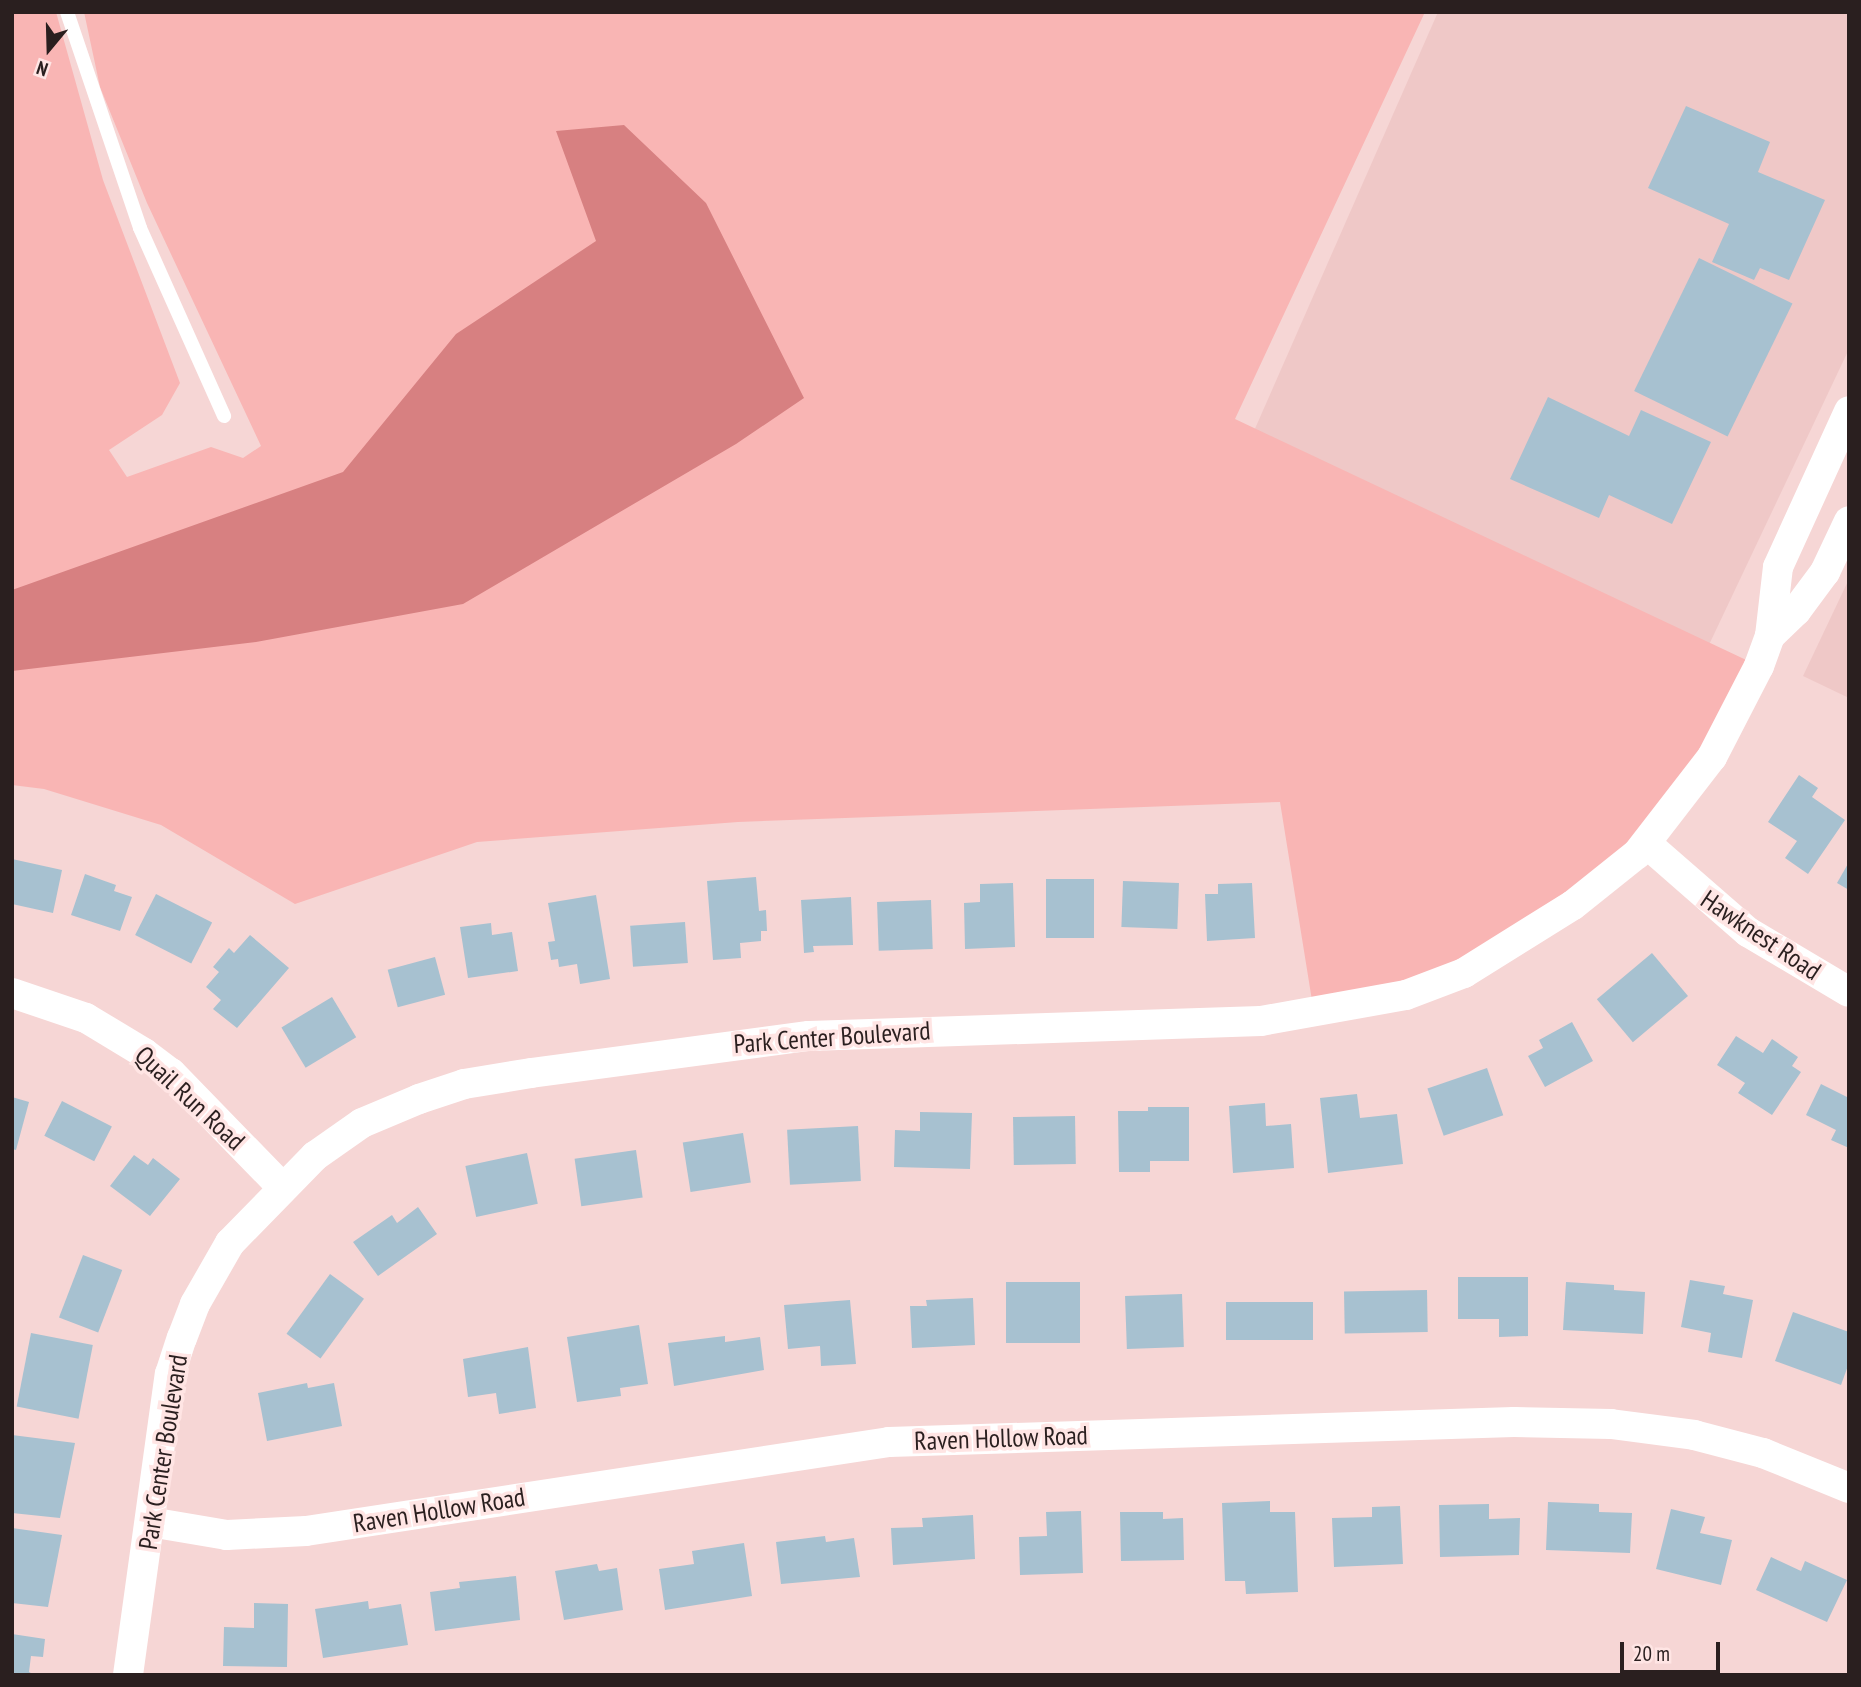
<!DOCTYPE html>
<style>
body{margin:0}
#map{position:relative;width:1861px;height:1687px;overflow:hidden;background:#f6d6d5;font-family:"PT Sans Narrow",sans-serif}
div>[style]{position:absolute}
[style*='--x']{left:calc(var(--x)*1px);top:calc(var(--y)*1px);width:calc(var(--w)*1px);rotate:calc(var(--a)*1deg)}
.built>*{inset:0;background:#efc8c7}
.green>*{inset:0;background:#f9b5b4}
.forest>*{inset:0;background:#d78081}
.building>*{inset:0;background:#a7c1d0;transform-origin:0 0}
.lane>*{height:14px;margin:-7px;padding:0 7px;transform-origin:7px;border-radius:7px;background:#fff}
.street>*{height:30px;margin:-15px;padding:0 15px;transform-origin:15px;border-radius:15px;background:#fff}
span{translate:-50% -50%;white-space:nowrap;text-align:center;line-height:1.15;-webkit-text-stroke:7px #ffe5e4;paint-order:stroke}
.street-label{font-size:26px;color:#2a1f1f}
.frame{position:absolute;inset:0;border:14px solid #2a1f1f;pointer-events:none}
.north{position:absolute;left:14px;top:14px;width:70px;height:70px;-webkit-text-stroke:5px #ffe5e4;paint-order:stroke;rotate:199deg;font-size:19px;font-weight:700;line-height:28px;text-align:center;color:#2a1f1f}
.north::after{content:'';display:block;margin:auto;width:24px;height:32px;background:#2a1f1f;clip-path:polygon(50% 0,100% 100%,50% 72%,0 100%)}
.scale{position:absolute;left:1620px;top:1642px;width:100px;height:32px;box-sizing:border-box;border:4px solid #2a1f1f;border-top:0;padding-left:9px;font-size:21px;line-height:24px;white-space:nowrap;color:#2a1f1f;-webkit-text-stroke:5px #ffe5e4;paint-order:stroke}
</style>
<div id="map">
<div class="built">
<div style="clip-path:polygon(1438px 12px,1849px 12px,1849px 349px,1698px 668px,1243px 456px)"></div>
<div style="clip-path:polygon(1849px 579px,1849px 698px,1803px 676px)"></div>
</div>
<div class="green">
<div style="clip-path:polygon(12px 12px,56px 12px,103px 180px,180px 383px,162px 415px,109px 450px,127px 477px,211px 447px,243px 458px,261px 446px,147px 203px,100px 87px,84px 12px,1425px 12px,1235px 419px,1759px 666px,1669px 817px,1509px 948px,1314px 1013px,1280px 802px,738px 822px,477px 842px,295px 904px,161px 825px,44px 789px,12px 785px)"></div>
</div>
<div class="forest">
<div style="clip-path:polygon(624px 125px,706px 203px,804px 398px,736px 444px,463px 604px,256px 642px,12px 671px,12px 590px,343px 472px,456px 334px,596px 241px,556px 131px)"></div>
</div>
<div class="building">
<div style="clip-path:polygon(1686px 106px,1770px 142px,1758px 172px,1825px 200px,1789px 280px,1760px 268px,1754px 280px,1712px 262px,1729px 224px,1648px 188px)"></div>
<div style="left:1699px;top:258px;width:104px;height:148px;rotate:26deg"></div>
<div style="clip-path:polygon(1548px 397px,1629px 436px,1641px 410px,1711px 442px,1672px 524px,1609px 495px,1599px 518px,1510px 479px)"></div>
<div style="clip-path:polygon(1799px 775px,1818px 788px,1812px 797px,1845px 820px,1808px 874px,1785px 858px,1797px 841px,1768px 822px)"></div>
<div style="clip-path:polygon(12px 859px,62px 870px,53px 913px,12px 904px)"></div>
<div style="clip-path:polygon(1849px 862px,1849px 890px,1837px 883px)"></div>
<div style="clip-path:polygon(85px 874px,116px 885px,114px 891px,132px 897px,120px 931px,71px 915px)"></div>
<div style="clip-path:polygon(756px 877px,759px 911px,766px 910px,767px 931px,761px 931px,761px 941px,740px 943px,741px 958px,713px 960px,707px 881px)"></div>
<div style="left:1046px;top:879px;width:48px;height:59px"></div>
<div style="left:1123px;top:881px;width:56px;height:46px;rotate:2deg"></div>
<div style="clip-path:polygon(1013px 883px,1015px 947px,965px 949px,964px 903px,980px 902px,980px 884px)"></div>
<div style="clip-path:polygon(1252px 883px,1255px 938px,1207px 941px,1205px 894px,1218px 894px,1218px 884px)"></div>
<div style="left:156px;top:894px;width:63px;height:46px;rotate:27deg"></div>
<div style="clip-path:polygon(596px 895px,610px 979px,580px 984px,577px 964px,559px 967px,558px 959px,551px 960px,548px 942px,555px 941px,548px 903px)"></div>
<div style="clip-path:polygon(851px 897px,853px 945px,813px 946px,814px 952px,804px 953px,801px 900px)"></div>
<div style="left:931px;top:900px;width:49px;height:54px;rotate:88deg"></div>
<div style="left:685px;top:922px;width:41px;height:55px;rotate:86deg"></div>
<div style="clip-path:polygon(491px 923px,492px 935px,512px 932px,518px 971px,468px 978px,460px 927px)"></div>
<div style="clip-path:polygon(250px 935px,289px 968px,237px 1028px,213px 1009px,221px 1000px,206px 987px,219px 972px,213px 967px,229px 948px,234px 953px)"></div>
<div style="left:1652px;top:953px;width:56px;height:72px;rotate:50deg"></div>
<div style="left:435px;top:957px;width:39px;height:49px;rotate:75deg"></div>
<div style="left:332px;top:997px;width:47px;height:59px;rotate:59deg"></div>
<div style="clip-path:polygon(1572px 1022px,1593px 1061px,1545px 1087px,1528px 1056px,1543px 1048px,1539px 1040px)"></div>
<div style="clip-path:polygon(1736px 1036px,1763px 1053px,1772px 1039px,1798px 1057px,1792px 1066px,1801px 1072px,1772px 1115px,1738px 1093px,1745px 1083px,1717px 1065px)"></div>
<div style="left:1487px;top:1068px;width:50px;height:63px;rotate:71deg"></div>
<div style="clip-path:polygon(1821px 1084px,1849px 1098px,1849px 1148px,1831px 1140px,1836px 1130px,1806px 1115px)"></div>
<div style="clip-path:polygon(1357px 1094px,1360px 1118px,1397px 1114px,1403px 1164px,1328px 1173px,1320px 1098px)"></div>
<div style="clip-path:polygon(12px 1097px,29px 1102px,16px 1150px,12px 1149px)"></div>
<div style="left:62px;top:1101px;width:56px;height:39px;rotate:27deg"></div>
<div style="clip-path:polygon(1265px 1103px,1266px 1126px,1291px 1124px,1294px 1168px,1233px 1173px,1229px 1106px)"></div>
<div style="clip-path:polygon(1148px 1107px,1189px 1107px,1189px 1161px,1150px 1161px,1150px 1172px,1119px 1172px,1118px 1111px,1148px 1111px)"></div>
<div style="clip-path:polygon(920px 1112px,972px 1113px,970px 1169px,894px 1167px,895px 1130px,920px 1131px)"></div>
<div style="left:1075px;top:1116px;width:48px;height:62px;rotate:89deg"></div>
<div style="left:858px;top:1126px;width:55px;height:71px;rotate:87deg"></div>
<div style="left:743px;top:1133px;width:50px;height:61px;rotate:81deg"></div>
<div style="left:636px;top:1150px;width:48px;height:62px;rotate:82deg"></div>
<div style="left:527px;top:1153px;width:52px;height:63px;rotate:78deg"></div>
<div style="clip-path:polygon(134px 1155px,148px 1165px,153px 1158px,180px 1179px,150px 1216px,110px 1186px)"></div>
<div style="clip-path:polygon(418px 1207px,437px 1234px,378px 1276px,353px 1242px,392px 1215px,397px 1223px)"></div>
<div style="left:83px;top:1255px;width:42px;height:67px;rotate:21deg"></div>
<div style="left:330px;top:1274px;width:42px;height:74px;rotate:36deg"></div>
<div style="clip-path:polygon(1458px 1277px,1528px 1277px,1528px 1336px,1499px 1337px,1499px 1319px,1458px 1319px)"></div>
<div style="clip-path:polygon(1690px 1280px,1725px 1286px,1723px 1294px,1753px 1300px,1742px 1358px,1708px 1352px,1711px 1333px,1681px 1327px)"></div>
<div style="left:1006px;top:1282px;width:74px;height:61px"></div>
<div style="clip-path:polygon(1566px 1282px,1614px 1285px,1614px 1290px,1645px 1292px,1643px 1334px,1563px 1330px)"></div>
<div style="left:1427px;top:1290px;width:42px;height:83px;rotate:89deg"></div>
<div style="left:1182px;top:1294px;width:53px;height:57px;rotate:88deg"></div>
<div style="clip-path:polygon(973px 1298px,975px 1345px,912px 1348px,910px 1306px,927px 1306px,926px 1300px)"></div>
<div style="clip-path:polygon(850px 1300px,856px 1364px,821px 1366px,820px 1346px,788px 1349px,784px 1305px)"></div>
<div style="left:1226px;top:1302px;width:87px;height:38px"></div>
<div style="clip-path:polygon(1793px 1312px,1849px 1332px,1849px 1363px,1841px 1385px,1775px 1361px)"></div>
<div style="clip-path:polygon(639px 1325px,648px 1384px,620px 1388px,621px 1396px,577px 1402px,567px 1337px)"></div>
<div style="left:31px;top:1333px;width:63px;height:75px;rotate:11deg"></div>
<div style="clip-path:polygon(725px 1336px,725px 1342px,760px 1337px,764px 1370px,674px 1386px,668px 1343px)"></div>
<div style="clip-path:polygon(528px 1347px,536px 1408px,499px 1414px,496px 1393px,468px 1397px,463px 1359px)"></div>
<div style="clip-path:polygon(307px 1383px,308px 1388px,334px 1383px,342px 1426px,267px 1441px,258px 1393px)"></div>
<div style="clip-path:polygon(12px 1435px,75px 1443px,60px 1518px,12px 1513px)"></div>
<div style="clip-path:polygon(1270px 1501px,1270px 1512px,1295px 1512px,1298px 1592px,1246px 1594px,1245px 1581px,1225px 1581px,1222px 1503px)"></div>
<div style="clip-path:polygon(1548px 1502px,1599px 1504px,1599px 1512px,1632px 1513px,1630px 1553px,1546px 1550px)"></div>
<div style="clip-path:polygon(1489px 1504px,1489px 1519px,1520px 1518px,1519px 1555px,1440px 1557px,1439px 1505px)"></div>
<div style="clip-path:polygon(1400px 1506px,1403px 1564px,1334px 1567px,1332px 1518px,1372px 1517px,1372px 1507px)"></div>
<div style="clip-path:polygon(1671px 1509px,1705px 1517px,1700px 1533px,1732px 1540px,1721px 1585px,1656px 1569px)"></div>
<div style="clip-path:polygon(1081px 1511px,1083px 1573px,1020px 1575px,1019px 1537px,1047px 1536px,1046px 1512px)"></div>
<div style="clip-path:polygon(1120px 1512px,1163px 1512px,1163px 1519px,1183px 1518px,1184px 1560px,1121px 1561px)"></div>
<div style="clip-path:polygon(973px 1515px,975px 1559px,893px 1565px,891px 1528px,923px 1527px,922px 1518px)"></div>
<div style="clip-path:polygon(12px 1528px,62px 1535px,48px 1607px,12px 1603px)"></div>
<div style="clip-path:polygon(825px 1536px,826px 1542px,854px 1538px,860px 1577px,781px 1584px,776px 1542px)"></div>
<div style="clip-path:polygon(744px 1543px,752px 1596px,665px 1610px,659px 1569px,694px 1564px,692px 1551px)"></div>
<div style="clip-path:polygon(1771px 1557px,1801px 1571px,1805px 1561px,1847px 1580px,1827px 1622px,1756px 1590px)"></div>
<div style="clip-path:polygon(597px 1564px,599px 1571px,617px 1568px,623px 1610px,564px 1620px,555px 1571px)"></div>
<div style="clip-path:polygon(516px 1576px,520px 1620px,435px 1631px,430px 1592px,460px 1588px,459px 1582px)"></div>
<div style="clip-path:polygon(368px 1601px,369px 1609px,401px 1604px,408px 1645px,323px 1658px,315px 1609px)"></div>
<div style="clip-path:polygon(254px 1603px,288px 1604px,287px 1667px,223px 1666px,224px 1627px,254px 1628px)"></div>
<div style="clip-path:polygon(12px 1634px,45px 1639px,43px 1657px,31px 1656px,29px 1672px,35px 1675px,12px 1675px)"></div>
</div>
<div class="lane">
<div style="--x:67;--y:12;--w:228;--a:71.3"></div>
<div style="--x:140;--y:228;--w:206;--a:65.9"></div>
</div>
<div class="street">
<div style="--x:1770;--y:636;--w:36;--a:-44"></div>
<div style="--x:1796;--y:611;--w:49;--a:-53.4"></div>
<div style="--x:1825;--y:572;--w:56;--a:-64.8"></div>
<div style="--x:1647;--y:844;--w:134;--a:41.1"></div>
<div style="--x:1748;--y:932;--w:117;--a:30.7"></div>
<div style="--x:12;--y:993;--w:78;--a:18.7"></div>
<div style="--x:86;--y:1018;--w:68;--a:31.1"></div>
<div style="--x:144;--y:1053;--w:34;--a:37"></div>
<div style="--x:171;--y:1073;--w:158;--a:45.8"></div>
<div style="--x:150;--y:1522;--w:78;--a:9.6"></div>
<div style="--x:227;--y:1535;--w:79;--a:-2.9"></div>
<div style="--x:306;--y:1531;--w:590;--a:-8.68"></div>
<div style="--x:889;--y:1442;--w:625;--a:-1.83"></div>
<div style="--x:1514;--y:1422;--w:97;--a:1.2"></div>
<div style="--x:1611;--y:1424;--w:84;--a:7.5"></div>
<div style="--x:1694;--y:1435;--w:71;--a:14.6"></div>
<div style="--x:1763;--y:1453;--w:93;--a:22.1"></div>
<div style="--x:128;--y:1675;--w:304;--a:-82.1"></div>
<div style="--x:170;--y:1374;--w:38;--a:-72"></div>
<div style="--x:182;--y:1338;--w:36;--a:-69"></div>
<div style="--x:195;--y:1304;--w:70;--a:-60.2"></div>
<div style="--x:230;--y:1243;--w:122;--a:-45.7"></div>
<div style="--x:315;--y:1156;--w:57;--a:-35.1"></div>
<div style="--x:362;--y:1123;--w:62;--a:-22.8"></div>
<div style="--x:419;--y:1099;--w:47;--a:-18.4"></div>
<div style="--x:464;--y:1084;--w:68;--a:-9.3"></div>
<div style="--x:531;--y:1073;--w:280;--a:-7.6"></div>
<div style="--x:809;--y:1036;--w:452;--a:-1.9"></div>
<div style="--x:1261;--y:1021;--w:147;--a:-10.2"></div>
<div style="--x:1406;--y:995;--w:62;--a:-20.8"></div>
<div style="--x:1464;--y:973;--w:128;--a:-32"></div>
<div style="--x:1573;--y:905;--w:82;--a:-38.6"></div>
<div style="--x:1637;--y:854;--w:123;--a:-52.3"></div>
<div style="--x:1712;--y:757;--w:102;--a:-62.7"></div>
<div style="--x:1759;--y:666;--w:32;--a:-70"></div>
<div style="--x:1770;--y:636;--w:69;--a:-83.4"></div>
<div style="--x:1778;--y:567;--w:171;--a:-65.5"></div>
</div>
<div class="street-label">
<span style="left:1761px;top:935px;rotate:34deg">Hawknest Road</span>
<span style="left:832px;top:1037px;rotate:-4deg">Park Center Boulevard</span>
<span style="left:190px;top:1098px;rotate:43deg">Quail Run Road</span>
<span style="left:1001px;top:1438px;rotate:-2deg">Raven Hollow Road</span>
<span style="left:163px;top:1452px;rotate:-81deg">Park Center Boulevard</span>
<span style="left:439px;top:1510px;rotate:-9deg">Raven Hollow Road</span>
</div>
<div class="frame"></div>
<div class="north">N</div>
<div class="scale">20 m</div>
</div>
